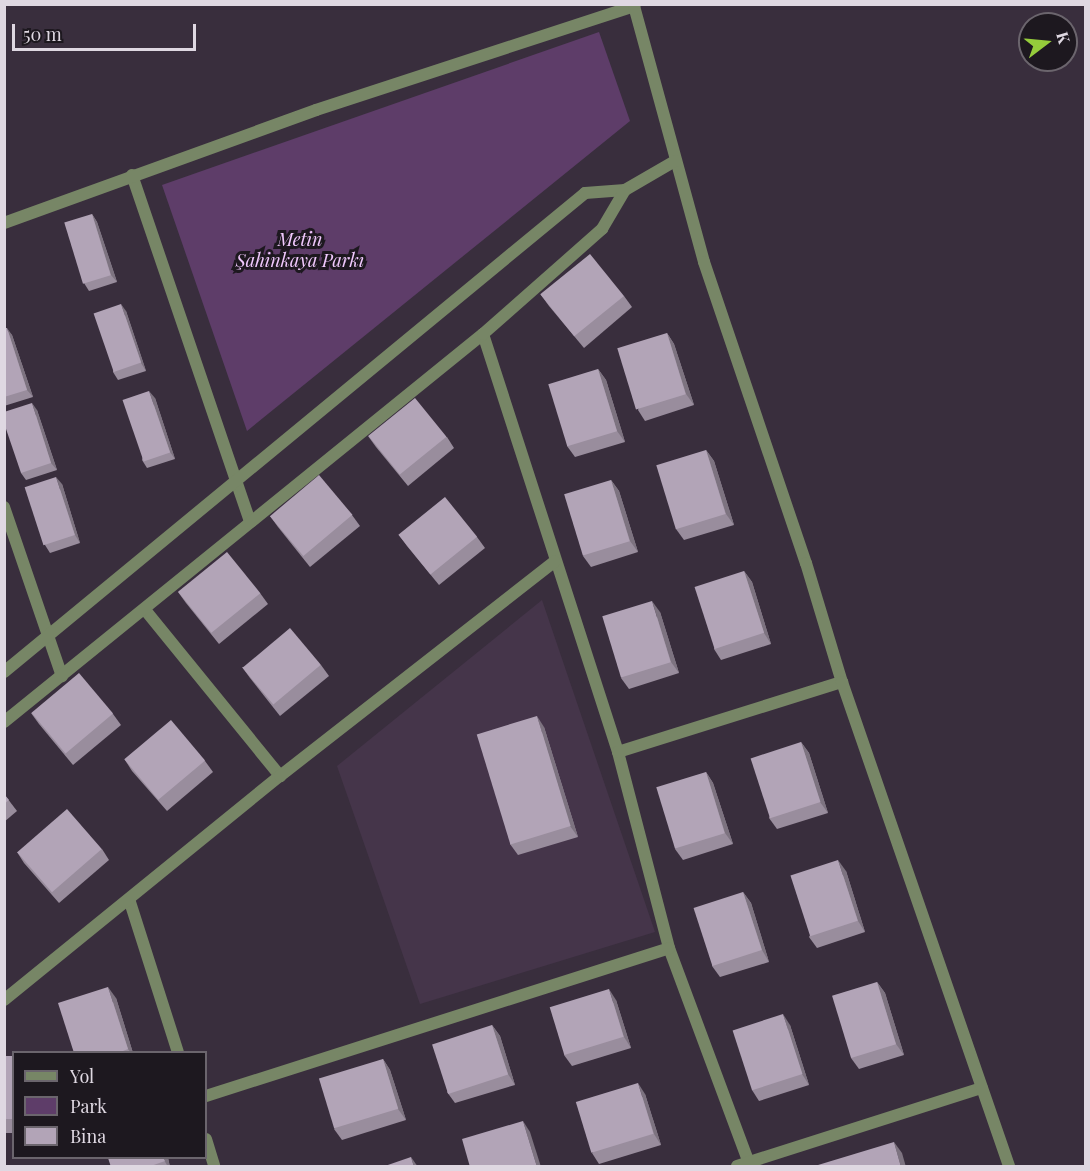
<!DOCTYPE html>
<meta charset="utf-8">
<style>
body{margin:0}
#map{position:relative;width:1090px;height:1171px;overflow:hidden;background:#392e3d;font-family:"Playfair Display",serif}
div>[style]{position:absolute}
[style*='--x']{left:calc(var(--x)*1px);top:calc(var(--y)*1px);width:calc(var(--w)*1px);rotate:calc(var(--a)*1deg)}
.built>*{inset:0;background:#45354a}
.green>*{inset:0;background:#5e3d69}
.minor>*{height:12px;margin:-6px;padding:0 6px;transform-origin:6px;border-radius:6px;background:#778666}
.tertiary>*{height:12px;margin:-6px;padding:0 6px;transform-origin:6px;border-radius:6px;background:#778666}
.wall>*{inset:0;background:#998d9d;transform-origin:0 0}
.shaded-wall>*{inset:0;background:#7d7380}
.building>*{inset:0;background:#b2a4b7;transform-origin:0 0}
span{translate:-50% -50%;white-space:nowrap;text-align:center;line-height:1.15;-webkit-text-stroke:6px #1d181f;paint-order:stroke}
.park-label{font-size:18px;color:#f1c9fe;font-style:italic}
.frame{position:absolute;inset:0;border:6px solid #dfd8e2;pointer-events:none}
.legend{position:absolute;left:12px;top:1051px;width:195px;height:108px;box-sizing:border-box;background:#1d181f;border:2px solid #6b656d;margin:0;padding:8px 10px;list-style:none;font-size:18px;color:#dfd8e2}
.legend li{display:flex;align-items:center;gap:12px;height:30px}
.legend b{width:30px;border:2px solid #6b656d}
.north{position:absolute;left:1018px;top:12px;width:60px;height:60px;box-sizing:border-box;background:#1d181f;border:2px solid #6b656d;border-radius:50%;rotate:74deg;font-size:16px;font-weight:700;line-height:24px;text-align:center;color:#dfd8e2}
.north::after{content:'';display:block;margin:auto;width:21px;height:27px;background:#95cc3b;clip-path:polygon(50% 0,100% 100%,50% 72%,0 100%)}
.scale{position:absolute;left:12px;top:24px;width:184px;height:27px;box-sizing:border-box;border:3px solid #dfd8e2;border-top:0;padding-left:8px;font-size:18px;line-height:21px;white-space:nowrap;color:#dfd8e2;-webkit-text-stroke:4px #1d181f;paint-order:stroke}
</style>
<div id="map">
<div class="built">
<div style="clip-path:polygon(542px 600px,655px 932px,420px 1004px,337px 766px)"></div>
</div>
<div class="green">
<div style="clip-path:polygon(599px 32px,630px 121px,247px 431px,162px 185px)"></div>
</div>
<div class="minor">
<div style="--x:132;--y:175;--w:367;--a:71.2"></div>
<div style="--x:483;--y:334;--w:439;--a:72.1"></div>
<div style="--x:618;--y:752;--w:203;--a:75.4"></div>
<div style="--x:669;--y:948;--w:233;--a:69.6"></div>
<div style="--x:4;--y:507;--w:179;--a:71.1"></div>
<div style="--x:146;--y:611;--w:213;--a:50.9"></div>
<div style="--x:618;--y:752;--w:235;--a:-17.4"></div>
<div style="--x:130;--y:902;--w:157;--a:72.3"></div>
<div style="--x:4;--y:1000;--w:355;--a:-39.1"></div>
<div style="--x:280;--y:776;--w:348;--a:-38"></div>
<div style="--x:206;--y:1096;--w:486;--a:-17.7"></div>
<div style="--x:206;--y:1139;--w:28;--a:73"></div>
<div style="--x:737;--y:1166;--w:257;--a:-17.7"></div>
</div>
<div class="tertiary">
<div style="--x:4;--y:223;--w:332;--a:-19.9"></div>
<div style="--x:316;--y:110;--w:335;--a:-18.1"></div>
<div style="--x:634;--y:6;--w:265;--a:74.7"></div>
<div style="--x:704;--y:262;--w:318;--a:71.3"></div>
<div style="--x:806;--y:563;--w:124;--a:73.2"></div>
<div style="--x:842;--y:682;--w:512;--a:70.96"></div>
<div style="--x:4;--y:672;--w:753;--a:-39.5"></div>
<div style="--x:585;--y:193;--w:40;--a:-4.3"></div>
<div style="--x:625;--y:190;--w:58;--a:-30.1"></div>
<div style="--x:4;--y:722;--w:616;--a:-39.01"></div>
<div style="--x:483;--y:334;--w:159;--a:-41.4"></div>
<div style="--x:602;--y:229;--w:45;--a:-59.5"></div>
</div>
<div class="wall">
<div style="clip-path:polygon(92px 214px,97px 222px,117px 282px,89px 291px,84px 283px)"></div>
<div style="clip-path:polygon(541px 295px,624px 296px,632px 307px,584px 348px,549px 306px)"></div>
<div style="clip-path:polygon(126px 311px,146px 371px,118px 380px,113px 372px)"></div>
<div style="clip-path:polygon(4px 328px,12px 335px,33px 397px,4px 406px)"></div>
<div style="clip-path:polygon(667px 333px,674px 344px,694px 405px,645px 421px,638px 410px)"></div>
<div style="clip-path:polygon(598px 369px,606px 380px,625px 442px,575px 457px,567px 446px)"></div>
<div style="clip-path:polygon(155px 398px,175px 459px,147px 468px,142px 460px)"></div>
<div style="clip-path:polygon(37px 410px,57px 470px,26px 480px,21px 473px)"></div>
<div style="clip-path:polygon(368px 436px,447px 437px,454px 448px,408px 486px,376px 447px)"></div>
<div style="clip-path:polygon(706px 450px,714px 461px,734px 525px,684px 540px,676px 529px)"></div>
<div style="clip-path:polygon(611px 480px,619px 491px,638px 552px,591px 567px,583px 556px)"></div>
<div style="clip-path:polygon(62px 484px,80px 543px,50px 553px,45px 545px)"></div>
<div style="clip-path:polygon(352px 515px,360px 526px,310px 567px,278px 527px,270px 516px)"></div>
<div style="clip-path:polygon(399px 535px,477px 537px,485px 548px,439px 585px,407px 546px)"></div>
<div style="clip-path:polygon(744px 571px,752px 582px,771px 644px,721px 660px,714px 649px)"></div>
<div style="clip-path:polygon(178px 592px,260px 593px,268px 604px,219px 644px,186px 603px)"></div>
<div style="clip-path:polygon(660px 612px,679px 673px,629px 689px,621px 678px)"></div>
<div style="clip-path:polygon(321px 665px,329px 676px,280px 716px,250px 678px,242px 667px)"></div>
<div style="clip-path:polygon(31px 713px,113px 714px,121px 725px,73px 765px,39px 724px)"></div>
<div style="clip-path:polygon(544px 727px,578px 837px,518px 855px,510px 844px)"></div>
<div style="clip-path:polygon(801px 742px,809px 753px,828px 813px,777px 829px,769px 818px)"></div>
<div style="clip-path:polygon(125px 760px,205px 761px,213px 772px,167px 811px,132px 771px)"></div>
<div style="clip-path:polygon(706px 772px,713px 783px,733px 844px,683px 860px,675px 849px)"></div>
<div style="clip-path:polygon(4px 794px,17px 811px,4px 822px)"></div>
<div style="clip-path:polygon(102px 849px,109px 860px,59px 903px,24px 863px,17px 852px)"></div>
<div style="clip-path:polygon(846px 871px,865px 932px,817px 948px,809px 937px)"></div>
<div style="clip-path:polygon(743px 892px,751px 903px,769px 962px,720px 977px,712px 966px)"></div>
<div style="clip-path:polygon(877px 982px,885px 993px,904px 1055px,859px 1069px,851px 1058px)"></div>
<div style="clip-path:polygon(116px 998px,133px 1053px,74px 1053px)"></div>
<div style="clip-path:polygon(616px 1000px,631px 1048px,572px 1066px,564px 1055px)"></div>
<div style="clip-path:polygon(492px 1025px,500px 1036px,515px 1085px,455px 1103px,447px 1092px)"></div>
<div style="clip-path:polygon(790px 1025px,809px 1085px,759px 1101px,752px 1090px)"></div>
<div style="left:14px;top:1056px;width:77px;height:10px;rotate:90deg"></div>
<div style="clip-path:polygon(383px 1059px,390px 1070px,406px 1120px,342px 1140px,334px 1129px)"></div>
<div style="clip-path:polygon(645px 1094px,661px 1145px,599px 1164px,592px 1153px)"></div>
<div style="clip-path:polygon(168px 1158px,170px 1167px,111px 1167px)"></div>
</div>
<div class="shaded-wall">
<div style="clip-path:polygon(92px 214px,97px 222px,117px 282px,111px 275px)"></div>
<div style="clip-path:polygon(121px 304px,126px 311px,146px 371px,141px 363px)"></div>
<div style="clip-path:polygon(7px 328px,12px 335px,33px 397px,27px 390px)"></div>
<div style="clip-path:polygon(667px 333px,674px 344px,694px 405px,686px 394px)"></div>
<div style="clip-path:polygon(598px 369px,606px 380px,625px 442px,617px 431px)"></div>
<div style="clip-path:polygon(149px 391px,155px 398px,175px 459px,170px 452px)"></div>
<div style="clip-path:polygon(32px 403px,37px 410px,57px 470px,51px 463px)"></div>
<div style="clip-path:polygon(706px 450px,714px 461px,734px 525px,726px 514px)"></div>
<div style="clip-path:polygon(56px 477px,62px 484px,80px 543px,75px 535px)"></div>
<div style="clip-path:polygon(611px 480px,619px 491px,638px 552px,630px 541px)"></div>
<div style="clip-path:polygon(744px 571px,752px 582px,771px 644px,764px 633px)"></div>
<div style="clip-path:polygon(652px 601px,660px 612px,679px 673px,671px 662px)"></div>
<div style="clip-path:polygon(537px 716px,544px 727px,578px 837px,570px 826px)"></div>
<div style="clip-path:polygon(801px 742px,809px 753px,828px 813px,820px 802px)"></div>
<div style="clip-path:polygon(706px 772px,713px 783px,733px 844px,725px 833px)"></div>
<div style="clip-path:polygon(838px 860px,846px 871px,865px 932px,858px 921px)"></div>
<div style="clip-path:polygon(743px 892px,751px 903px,769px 962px,762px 950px)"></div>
<div style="clip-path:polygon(877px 982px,885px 993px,904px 1055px,896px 1044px)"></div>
<div style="clip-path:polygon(108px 987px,116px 998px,133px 1053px,131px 1053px,128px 1049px)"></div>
<div style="clip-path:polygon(609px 989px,616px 1000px,631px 1048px,624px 1037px)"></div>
<div style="clip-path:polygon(783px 1014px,790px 1025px,809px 1085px,802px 1074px)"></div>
<div style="clip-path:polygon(492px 1025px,500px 1036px,515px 1085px,508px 1074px)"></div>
<div style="clip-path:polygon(383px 1059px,390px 1070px,406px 1120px,398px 1109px)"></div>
<div style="clip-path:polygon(638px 1083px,645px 1094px,661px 1145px,654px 1134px)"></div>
<div style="clip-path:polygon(523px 1121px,530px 1132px,541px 1167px,537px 1167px)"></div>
<div style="clip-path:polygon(894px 1142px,902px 1153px,906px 1167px,901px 1167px)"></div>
<div style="clip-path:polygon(411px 1157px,418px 1167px,414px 1167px)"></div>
<div style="clip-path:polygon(163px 1158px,168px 1158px,170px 1167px,168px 1167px)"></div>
</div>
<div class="building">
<div style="left:92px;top:214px;width:64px;height:29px;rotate:73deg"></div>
<div style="left:590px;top:254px;width:54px;height:64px;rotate:51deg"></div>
<div style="left:121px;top:304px;width:62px;height:29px;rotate:71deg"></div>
<div style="clip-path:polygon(4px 328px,7px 328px,27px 390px,4px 397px)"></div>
<div style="left:667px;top:333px;width:64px;height:52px;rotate:73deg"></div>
<div style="left:598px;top:369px;width:65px;height:52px;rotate:73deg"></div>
<div style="left:149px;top:391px;width:65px;height:28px;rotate:71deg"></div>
<div style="left:415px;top:398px;width:50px;height:60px;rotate:51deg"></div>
<div style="clip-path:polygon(32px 403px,51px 463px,21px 473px,4px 423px,4px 412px)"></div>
<div style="left:706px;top:450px;width:67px;height:52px;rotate:73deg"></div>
<div style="left:319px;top:475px;width:52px;height:64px;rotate:50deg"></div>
<div style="left:56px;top:477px;width:61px;height:33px;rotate:72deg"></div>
<div style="left:611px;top:480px;width:64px;height:49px;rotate:73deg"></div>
<div style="left:445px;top:497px;width:51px;height:60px;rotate:51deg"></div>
<div style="left:227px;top:552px;width:53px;height:63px;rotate:51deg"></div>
<div style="left:744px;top:571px;width:65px;height:52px;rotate:72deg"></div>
<div style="left:652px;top:601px;width:64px;height:52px;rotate:73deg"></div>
<div style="left:290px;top:628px;width:48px;height:62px;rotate:50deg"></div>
<div style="left:79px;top:673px;width:53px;height:62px;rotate:50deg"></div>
<div style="left:537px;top:716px;width:115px;height:63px;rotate:73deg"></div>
<div style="left:171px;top:720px;width:53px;height:61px;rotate:50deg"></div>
<div style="left:801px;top:742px;width:63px;height:53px;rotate:72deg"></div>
<div style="left:706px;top:772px;width:64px;height:52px;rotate:73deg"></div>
<div style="clip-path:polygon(4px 794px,9px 800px,4px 804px)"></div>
<div style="left:67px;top:809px;width:53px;height:66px;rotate:49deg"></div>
<div style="left:838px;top:860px;width:64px;height:50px;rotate:72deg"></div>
<div style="left:743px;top:892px;width:61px;height:52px;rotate:72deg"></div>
<div style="left:877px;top:982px;width:65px;height:47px;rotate:73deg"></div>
<div style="clip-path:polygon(108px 987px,128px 1049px,118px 1053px,74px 1053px,58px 1003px)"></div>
<div style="left:609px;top:989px;width:50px;height:62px;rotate:73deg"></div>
<div style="left:783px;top:1014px;width:63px;height:53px;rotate:72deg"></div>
<div style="left:492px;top:1025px;width:52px;height:63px;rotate:72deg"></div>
<div style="left:14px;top:1056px;width:63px;height:10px;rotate:90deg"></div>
<div style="left:383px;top:1059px;width:52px;height:67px;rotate:73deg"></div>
<div style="left:638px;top:1083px;width:53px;height:65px;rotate:73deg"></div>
<div style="clip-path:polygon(523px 1121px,537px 1167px,470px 1167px,462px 1139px)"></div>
<div style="clip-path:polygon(894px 1142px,901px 1167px,818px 1167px,818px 1165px)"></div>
<div style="clip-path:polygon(411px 1157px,414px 1167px,382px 1167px)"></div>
<div style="clip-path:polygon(108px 1158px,163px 1158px,165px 1161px,148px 1167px,111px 1167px)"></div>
</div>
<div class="park-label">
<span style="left:300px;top:250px">Metin<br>Şahinkaya Parkı</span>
</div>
<div class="frame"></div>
<ul class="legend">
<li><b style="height:8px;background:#778666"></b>Yol</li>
<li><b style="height:16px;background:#5e3d69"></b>Park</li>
<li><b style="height:16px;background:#b2a4b7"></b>Bina</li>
</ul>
<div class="north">K</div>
<div class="scale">50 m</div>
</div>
